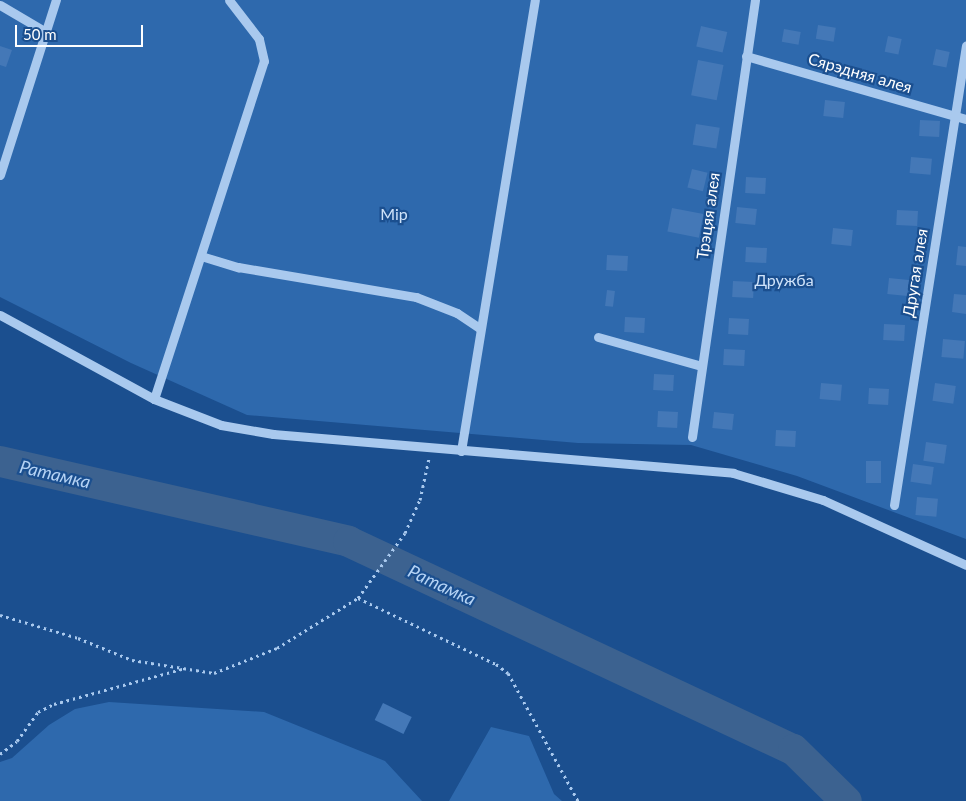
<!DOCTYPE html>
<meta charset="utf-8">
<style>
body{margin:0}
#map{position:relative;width:966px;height:801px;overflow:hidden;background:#1b4f8f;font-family:Lato,sans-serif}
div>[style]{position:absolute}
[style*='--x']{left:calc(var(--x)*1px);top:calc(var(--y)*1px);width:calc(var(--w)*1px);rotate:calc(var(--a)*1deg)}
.green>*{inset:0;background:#2e69ad}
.river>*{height:31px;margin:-15.5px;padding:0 15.5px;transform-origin:15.5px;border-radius:15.5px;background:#3c6290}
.building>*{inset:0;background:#4478b7;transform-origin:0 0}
.path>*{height:3px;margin-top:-1.5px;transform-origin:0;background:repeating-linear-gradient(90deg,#a9c9ee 0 2.5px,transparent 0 6.5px)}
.minor>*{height:9px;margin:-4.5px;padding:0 4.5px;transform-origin:4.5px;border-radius:4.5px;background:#a9c9ee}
span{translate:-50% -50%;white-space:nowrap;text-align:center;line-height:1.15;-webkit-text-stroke:4.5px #1b4f8f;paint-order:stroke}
.street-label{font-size:16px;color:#fff}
.park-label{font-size:16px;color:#cfe3fa}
.water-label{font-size:18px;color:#b5d3f5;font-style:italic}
.scale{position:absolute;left:15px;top:25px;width:128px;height:22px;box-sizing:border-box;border:2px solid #fff;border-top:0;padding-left:6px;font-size:15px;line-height:18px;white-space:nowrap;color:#fff;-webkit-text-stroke:4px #1b4f8f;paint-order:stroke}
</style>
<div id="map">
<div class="green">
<div style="clip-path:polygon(0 0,966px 0,966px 539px,797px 476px,691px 445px,578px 443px,247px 415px,131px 363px,0 297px)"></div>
<div style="clip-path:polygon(109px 702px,264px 712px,385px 761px,422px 801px,0 801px,0 762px,12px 758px,49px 725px,75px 709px)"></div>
<div style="clip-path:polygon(491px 727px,529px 736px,554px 794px,562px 801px,449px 801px)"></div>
</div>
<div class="river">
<div style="--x:0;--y:461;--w:357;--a:12.9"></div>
<div style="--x:348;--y:541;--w:491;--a:25.1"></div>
<div style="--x:793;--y:749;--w:74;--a:44.5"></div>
</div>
<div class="building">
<div style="left:818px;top:25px;width:18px;height:14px;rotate:9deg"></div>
<div style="left:701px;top:26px;width:27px;height:21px;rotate:13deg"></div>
<div style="left:784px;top:29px;width:17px;height:13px;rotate:10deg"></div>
<div style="left:888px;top:36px;width:14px;height:16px;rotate:12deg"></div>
<div style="clip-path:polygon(0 46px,12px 50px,6px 67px,0 65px)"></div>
<div style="left:936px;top:49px;width:14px;height:16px;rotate:12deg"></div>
<div style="left:698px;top:60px;width:26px;height:36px;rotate:11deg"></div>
<div style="left:825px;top:100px;width:20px;height:16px;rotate:6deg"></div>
<div style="left:920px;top:120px;width:20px;height:16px;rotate:3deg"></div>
<div style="left:696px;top:124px;width:24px;height:21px;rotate:9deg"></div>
<div style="left:911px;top:157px;width:21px;height:16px;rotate:5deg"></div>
<div style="left:692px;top:169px;width:16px;height:19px;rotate:14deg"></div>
<div style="left:746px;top:177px;width:20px;height:16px;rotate:3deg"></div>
<div style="left:737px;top:207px;width:20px;height:16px;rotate:6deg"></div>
<div style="left:672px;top:208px;width:32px;height:24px;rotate:11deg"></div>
<div style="left:897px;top:210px;width:21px;height:15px;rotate:3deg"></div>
<div style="left:833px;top:228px;width:20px;height:16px;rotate:6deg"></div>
<div style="clip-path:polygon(958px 246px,966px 247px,966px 266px,956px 265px)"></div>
<div style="left:746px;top:247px;width:21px;height:15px;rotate:3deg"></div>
<div style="left:607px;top:255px;width:21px;height:15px;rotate:3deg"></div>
<div style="left:889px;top:278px;width:20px;height:16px;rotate:6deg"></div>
<div style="left:733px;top:281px;width:21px;height:16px;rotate:3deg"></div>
<div style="left:607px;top:290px;width:8px;height:16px;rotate:7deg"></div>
<div style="clip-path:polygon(954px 294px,966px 295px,966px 314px,952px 312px)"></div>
<div style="left:625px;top:317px;width:20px;height:15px;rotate:3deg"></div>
<div style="left:729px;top:318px;width:20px;height:16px;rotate:3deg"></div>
<div style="left:884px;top:324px;width:21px;height:16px;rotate:3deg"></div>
<div style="left:943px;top:339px;width:22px;height:18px;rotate:5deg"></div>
<div style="left:724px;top:349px;width:21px;height:16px;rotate:3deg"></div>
<div style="left:654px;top:374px;width:20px;height:16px;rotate:3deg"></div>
<div style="left:821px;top:383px;width:21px;height:16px;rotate:5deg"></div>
<div style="left:935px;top:383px;width:21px;height:18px;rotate:8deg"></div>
<div style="left:869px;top:388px;width:20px;height:16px;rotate:3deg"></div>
<div style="left:658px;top:411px;width:20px;height:16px;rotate:3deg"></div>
<div style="left:714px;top:412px;width:20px;height:16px;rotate:6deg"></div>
<div style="left:776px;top:430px;width:20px;height:16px;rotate:3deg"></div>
<div style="left:926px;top:442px;width:21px;height:19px;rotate:8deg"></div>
<div style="left:866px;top:461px;width:15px;height:22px"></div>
<div style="left:913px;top:464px;width:21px;height:18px;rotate:8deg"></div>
<div style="left:917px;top:497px;width:21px;height:18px;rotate:5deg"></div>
<div style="left:383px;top:703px;width:32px;height:19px;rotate:26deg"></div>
</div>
<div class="path">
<div style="--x:358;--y:598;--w:153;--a:25.6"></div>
<div style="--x:496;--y:664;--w:15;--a:37"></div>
<div style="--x:508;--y:673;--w:146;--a:61.3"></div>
<div style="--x:0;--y:615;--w:81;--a:16.4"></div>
<div style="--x:78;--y:638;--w:58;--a:22.2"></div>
<div style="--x:132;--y:660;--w:83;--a:9"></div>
<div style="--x:214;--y:673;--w:68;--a:-21.6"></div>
<div style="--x:277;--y:648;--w:95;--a:-31.7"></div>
<div style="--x:358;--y:598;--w:80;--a:-54.1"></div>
<div style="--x:405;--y:533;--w:36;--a:-66"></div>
<div style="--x:420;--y:500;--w:43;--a:-77.9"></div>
<div style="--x:0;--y:754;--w:21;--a:-37"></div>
<div style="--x:17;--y:741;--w:36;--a:-54"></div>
<div style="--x:38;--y:712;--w:18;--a:-27"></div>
<div style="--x:54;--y:704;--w:133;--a:-15.3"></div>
</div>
<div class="minor">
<div style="--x:0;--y:5;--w:53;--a:30.4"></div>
<div style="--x:746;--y:56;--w:229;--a:16"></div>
<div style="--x:0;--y:175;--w:184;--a:-72.3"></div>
<div style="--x:201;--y:256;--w:39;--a:17"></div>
<div style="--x:238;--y:267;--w:181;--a:9.6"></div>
<div style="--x:416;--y:297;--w:44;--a:21.3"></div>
<div style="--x:457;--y:313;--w:27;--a:34"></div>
<div style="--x:0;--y:315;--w:175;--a:28.6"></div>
<div style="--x:154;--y:399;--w:72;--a:21.2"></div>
<div style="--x:221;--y:425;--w:53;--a:9.8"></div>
<div style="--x:273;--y:434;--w:462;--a:4.8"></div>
<div style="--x:733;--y:473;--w:94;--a:16.7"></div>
<div style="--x:823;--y:500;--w:157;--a:24.4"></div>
<div style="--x:598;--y:337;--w:108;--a:15.6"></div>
<div style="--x:154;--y:399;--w:355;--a:-72"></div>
<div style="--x:264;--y:61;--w:23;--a:-103"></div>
<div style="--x:259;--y:39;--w:49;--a:-127.6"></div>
<div style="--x:692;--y:437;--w:442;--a:-81.8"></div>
<div style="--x:461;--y:451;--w:457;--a:-80.7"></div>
<div style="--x:894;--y:505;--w:465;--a:-81.1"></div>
</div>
<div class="street-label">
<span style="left:860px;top:73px;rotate:16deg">Сярэдняя алея</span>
<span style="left:708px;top:216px;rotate:-82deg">Трэцяя алея</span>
<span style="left:915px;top:273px;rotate:-81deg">Другая алея</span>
</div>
<div class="park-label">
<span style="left:394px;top:214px">Мір</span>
<span style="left:784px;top:280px">Дружба</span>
</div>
<div class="water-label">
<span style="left:55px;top:474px;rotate:13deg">Ратамка</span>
<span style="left:442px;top:585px;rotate:25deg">Ратамка</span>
</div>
<div class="scale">50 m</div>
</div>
